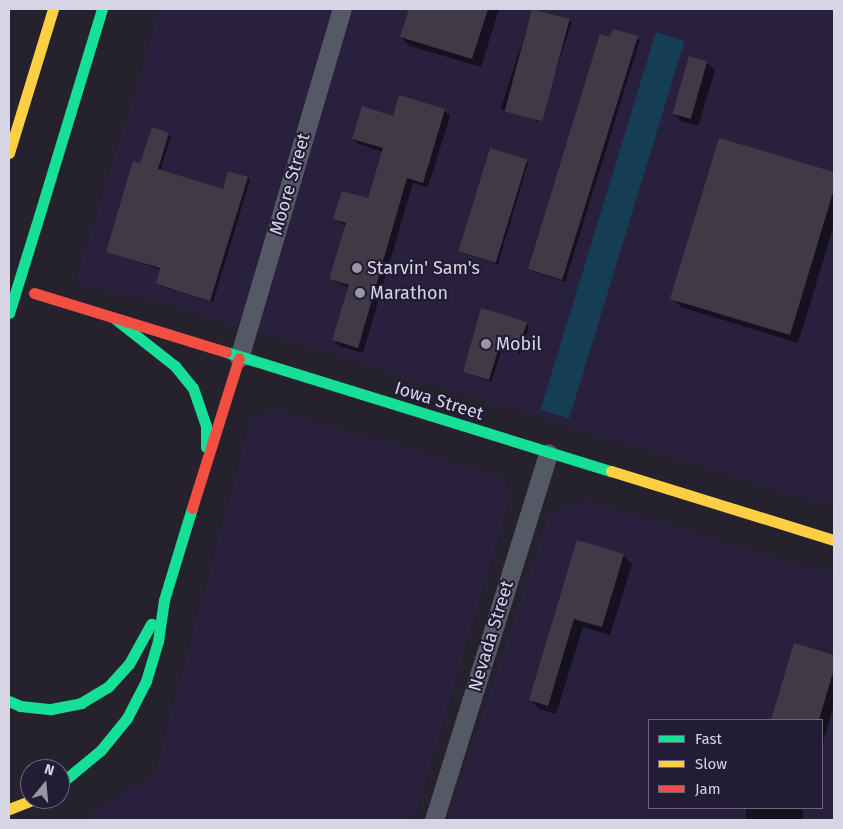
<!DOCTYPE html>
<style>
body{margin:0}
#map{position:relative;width:843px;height:829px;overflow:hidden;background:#25222e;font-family:"Fira Sans",sans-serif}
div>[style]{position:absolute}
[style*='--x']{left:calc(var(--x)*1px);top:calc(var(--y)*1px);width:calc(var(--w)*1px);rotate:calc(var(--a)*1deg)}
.built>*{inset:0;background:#28203c}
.water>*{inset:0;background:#153e54;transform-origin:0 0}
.shadow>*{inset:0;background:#0007;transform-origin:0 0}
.building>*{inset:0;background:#413a46;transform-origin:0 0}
.street>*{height:19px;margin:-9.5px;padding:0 9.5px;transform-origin:9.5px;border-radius:9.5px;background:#555865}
.fast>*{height:11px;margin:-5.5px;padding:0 5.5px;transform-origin:5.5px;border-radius:5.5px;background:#16e098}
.slow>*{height:11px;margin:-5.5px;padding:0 5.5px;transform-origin:5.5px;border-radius:5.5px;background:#ffcf43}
.jam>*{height:11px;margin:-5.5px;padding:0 5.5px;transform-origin:5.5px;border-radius:5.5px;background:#f24e42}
.fast-bridge>*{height:11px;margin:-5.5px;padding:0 5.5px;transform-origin:5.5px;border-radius:5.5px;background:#16e098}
.dots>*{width:14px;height:14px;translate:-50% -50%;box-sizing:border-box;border:2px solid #221c34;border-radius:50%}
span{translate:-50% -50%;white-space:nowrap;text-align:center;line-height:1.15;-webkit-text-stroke:4px #221c34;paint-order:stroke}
.street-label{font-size:18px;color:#d7d4e5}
.poi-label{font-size:18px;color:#d7d4e5}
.left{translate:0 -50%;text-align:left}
.frame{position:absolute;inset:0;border:10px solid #d7d4e5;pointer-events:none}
.legend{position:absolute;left:648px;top:719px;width:175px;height:90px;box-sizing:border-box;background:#221c34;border:1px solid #6a667b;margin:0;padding:6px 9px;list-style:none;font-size:15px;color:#d7d4e5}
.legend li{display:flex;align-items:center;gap:10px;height:25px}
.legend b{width:25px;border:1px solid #6a667b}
.north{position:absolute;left:20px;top:759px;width:50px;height:50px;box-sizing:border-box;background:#221c34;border:1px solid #6a667b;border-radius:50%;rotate:17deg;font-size:14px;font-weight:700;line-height:20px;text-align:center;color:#d7d4e5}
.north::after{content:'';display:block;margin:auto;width:18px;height:22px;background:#9996a5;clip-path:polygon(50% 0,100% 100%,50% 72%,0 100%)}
</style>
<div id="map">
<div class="built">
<div style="clip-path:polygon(160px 9px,834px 9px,834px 507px,167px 304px,75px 283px)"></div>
<div style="clip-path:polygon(273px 409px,503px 477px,511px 495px,414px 820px,79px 820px,154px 775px,251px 419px)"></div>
<div style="clip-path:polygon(evenodd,586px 500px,834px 575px,834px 820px,448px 820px,548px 515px,586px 500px,649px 720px,822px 720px,822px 808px,649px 808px,649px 720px)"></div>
</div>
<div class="water">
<div style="left:656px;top:32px;width:30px;height:395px;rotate:17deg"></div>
</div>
<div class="shadow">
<div style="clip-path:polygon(410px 9px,499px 9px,481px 67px,410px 46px,401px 37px)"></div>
<div style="left:533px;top:9px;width:41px;height:105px;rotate:18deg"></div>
<div style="clip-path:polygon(637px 38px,640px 40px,565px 282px,532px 271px,529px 269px)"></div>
<div style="clip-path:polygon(706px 62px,715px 71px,698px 126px,681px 121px,673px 113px)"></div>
<div style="clip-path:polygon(444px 110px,450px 116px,428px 187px,413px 183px,363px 353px,339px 346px,334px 340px,349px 288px,330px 279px,346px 226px,334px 219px,369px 200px,383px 152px,359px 144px,353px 139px,394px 117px)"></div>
<div style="clip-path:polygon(169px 134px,171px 137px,160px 171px,224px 190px,247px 178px,250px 180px,213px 302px,160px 286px,157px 284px,161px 270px,107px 251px,141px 165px)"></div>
<div style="clip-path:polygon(720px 139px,834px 174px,834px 225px,798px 343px,681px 307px,672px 298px)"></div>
<div style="clip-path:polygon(526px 160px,528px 163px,498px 264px,463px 253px,460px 251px)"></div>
<div style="clip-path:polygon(526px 323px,529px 326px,520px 354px,502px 349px,491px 382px,464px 372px)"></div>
<div style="clip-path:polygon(578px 541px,623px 555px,632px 564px,610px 635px,583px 627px,556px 714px,539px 709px,531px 700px)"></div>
<div style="clip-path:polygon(795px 645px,834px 657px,834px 705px,822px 747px,822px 720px,772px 720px)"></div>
<div style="left:746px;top:808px;width:57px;height:13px"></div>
</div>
<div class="building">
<div style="clip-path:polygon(409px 9px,488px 9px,472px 59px,400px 37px)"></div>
<div style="left:532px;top:9px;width:39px;height:106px;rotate:15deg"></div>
<div style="clip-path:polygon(613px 29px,638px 36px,562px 280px,528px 269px,600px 34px,610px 37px)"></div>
<div style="left:689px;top:56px;width:19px;height:60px;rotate:16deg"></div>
<div style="clip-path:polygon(399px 95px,445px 109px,423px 183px,407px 178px,358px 348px,332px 340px,349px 285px,329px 279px,346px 223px,333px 219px,342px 191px,368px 198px,383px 148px,352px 139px,362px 106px,393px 116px)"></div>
<div style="clip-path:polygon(152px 127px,169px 133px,158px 169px,223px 189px,228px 171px,248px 177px,210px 301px,156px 284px,160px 268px,106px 252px,133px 161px,140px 163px)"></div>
<div style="clip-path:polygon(719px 138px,834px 172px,834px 189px,790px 335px,670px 299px)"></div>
<div style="left:490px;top:148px;width:39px;height:108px;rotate:17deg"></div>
<div style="clip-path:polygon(481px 308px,527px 322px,517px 353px,499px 347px,489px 380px,463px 372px)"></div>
<div style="clip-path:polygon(577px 540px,624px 554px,602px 627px,574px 619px,548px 706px,529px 700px)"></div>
<div style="clip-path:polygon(794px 643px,834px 655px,834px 669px,819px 720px,771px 720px)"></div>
</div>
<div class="street">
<div style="--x:239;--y:358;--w:364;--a:-73.6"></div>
<div style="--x:434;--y:820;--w:384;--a:-72.7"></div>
</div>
<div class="fast">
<div style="--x:36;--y:226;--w:227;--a:-73.1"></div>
<div style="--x:114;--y:318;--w:78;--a:38.2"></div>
<div style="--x:175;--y:366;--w:28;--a:51"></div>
<div style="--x:193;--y:388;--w:40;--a:71.1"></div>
<div style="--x:206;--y:426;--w:21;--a:90"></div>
<div style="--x:226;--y:352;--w:403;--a:17.2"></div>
<div style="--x:9;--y:701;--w:12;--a:24"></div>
<div style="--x:20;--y:706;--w:31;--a:6"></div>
<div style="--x:51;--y:709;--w:31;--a:-11"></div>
<div style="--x:81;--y:703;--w:31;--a:-31"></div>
<div style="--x:108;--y:687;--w:31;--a:-48"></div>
<div style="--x:129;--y:664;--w:46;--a:-61.2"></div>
<div style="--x:60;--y:784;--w:53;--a:-39.7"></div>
<div style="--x:101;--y:750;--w:41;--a:-50.9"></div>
<div style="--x:127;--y:718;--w:42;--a:-62.8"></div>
<div style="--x:146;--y:681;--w:42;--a:-73.3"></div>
<div style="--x:158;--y:641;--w:41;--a:-81.7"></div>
<div style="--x:164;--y:600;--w:96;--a:-73.1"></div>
</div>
<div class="slow">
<div style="--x:9;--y:153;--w:151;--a:-73"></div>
<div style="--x:611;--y:471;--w:233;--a:17.2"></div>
<div style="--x:9;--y:809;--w:28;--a:-21"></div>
</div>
<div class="jam">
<div style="--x:34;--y:293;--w:201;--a:17.1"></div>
<div style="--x:192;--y:508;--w:157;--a:-72.6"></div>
</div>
<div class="fast-bridge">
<div style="--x:9;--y:313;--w:91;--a:-72.8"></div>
</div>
<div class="dots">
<div style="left:357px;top:268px;background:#9996a5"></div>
<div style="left:360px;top:293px;background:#9996a5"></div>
<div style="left:486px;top:344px;background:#9996a5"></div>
</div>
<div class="street-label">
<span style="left:290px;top:184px;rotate:-74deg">Moore Street</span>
<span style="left:439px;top:401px;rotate:17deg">Iowa Street</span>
<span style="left:491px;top:636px;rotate:-73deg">Nevada Street</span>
</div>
<div class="poi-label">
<span class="left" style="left:367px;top:268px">Starvin' Sam's</span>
<span class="left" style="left:370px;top:293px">Marathon</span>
<span class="left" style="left:496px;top:344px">Mobil</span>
</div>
<div class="frame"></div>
<ul class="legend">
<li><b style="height:6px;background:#16e098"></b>Fast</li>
<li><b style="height:6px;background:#ffcf43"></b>Slow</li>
<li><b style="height:6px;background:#f24e42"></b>Jam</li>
</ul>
<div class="north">N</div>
</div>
